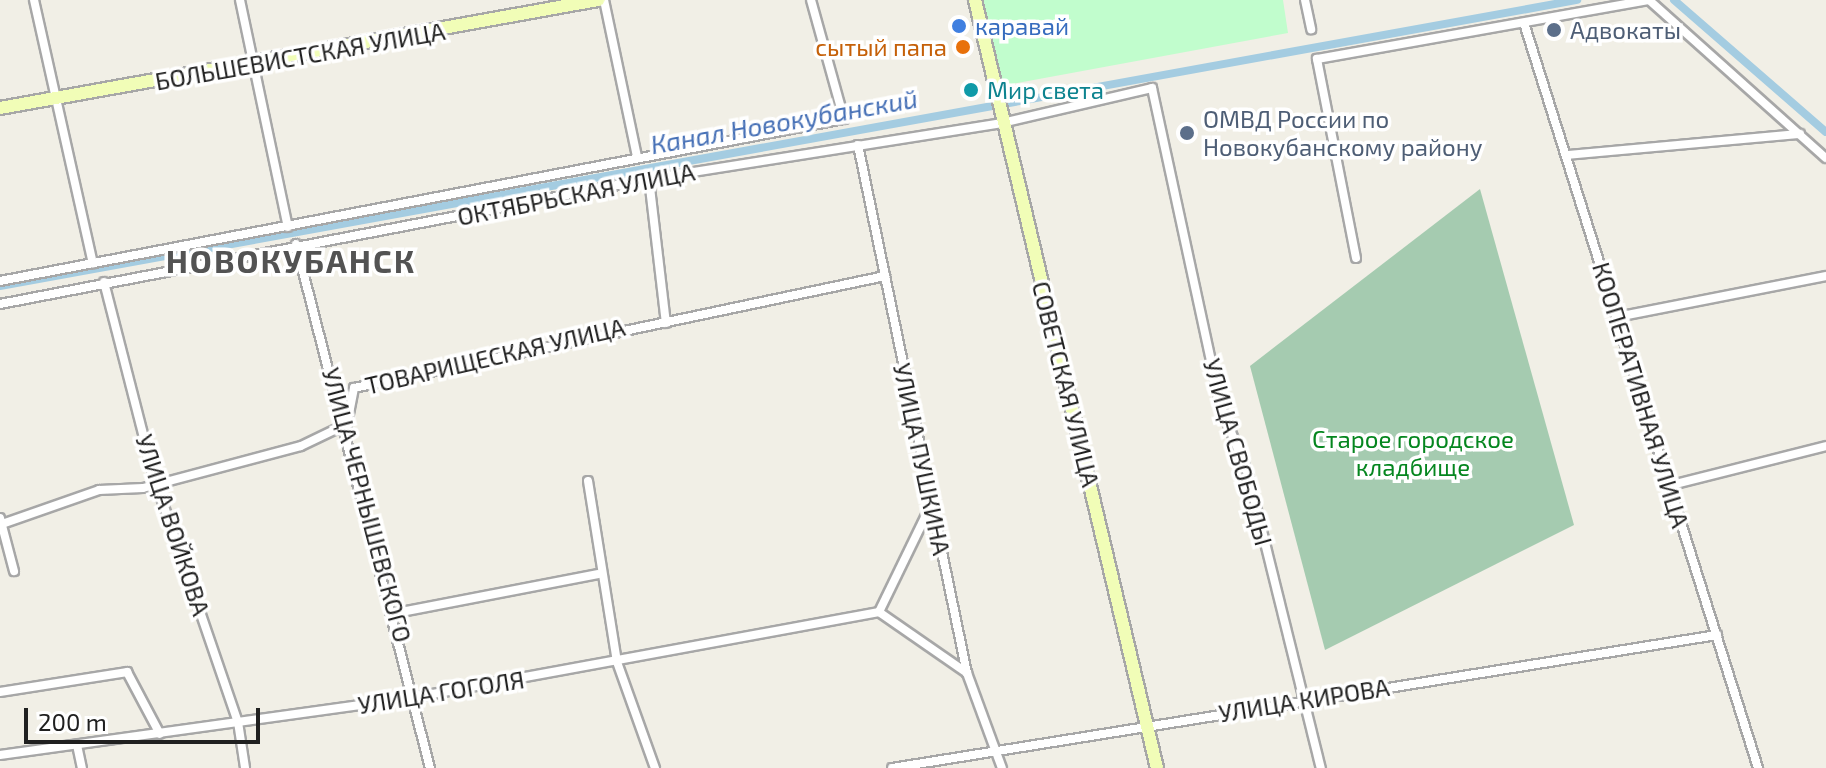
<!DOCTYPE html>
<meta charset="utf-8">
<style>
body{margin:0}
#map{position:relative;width:1826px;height:768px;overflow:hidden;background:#f1efe6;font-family:"Exo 2",sans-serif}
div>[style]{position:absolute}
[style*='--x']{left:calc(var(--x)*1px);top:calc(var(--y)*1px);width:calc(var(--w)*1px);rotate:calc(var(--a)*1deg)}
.cemetery>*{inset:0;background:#a5cbb0}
.park>*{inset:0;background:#c1fdcd}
.canal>*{height:8px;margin:-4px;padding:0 4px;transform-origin:4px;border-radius:4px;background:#a4cce1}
.roads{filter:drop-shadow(2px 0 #a7a7a7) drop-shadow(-2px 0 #a7a7a7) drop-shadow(0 2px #a7a7a7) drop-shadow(0 -2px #a7a7a7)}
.street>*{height:8px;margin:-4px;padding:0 4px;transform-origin:4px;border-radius:4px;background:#fff}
.secondary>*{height:12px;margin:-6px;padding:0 6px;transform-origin:6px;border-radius:6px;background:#f1fdb7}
.dots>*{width:22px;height:22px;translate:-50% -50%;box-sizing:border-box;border:4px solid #fff;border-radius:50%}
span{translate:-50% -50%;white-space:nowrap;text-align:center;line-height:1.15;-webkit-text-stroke:7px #fff;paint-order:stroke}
.shop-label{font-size:24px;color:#366cbe}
.left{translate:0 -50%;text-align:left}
.service-label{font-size:24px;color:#4e5e75}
.food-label{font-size:24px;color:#c56008}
.right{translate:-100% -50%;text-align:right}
.street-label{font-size:24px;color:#202020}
.culture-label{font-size:24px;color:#0d838f}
.park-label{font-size:24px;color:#05861f}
.water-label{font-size:26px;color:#4670b6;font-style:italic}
.district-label{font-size:32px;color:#535353;font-weight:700;letter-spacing:2px}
.scale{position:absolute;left:24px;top:708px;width:236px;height:36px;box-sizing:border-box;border:4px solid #202020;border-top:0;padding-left:10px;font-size:24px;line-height:28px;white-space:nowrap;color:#202020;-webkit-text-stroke:6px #fff;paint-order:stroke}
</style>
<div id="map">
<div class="cemetery">
<div style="clip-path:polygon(1480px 189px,1574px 525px,1325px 650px,1250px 366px)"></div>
</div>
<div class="park">
<div style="clip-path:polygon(980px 0,1283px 0,1288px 33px,1001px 86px)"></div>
</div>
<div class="canal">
<div style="--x:1674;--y:0;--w:201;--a:41"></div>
<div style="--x:0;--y:286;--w:1603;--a:-10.28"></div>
</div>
<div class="roads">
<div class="street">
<div style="--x:34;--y:0;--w:270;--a:77.4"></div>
<div style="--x:240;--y:0;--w:232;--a:78.1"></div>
<div style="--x:604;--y:0;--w:160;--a:78.1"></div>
<div style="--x:1305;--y:0;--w:30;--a:78"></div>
<div style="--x:1524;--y:23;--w:781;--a:72.56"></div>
<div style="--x:858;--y:145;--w:539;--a:78.34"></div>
<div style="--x:967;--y:673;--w:101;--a:69.8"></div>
<div style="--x:1567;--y:155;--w:234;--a:-5.2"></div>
<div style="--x:649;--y:179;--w:145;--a:83.3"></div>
<div style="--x:296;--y:244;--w:541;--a:75.66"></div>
<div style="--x:1356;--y:258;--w:203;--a:-101.1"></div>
<div style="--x:1317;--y:59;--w:337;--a:-10.1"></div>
<div style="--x:1649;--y:0;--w:237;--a:41.8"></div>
<div style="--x:0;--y:281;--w:859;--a:-10.87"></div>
<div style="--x:844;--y:119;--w:123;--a:-105.5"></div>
<div style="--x:104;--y:282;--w:204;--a:75.6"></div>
<div style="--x:155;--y:480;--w:256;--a:71.1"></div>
<div style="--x:238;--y:722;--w:47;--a:81.3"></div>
<div style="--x:0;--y:304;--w:661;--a:-10.9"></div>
<div style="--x:649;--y:179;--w:357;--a:-9"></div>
<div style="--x:1002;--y:123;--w:154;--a:-13.1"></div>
<div style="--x:1152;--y:88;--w:326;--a:77.8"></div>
<div style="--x:1221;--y:407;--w:72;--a:68.1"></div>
<div style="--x:1248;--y:474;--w:303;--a:76.1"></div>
<div style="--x:1617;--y:317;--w:213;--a:-11.1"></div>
<div style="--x:588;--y:481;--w:183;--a:80.9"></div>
<div style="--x:617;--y:662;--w:113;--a:70.3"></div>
<div style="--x:1668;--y:486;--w:163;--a:-14.2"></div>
<div style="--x:0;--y:518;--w:55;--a:75.2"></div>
<div style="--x:2;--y:524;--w:103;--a:-19.3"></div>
<div style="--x:99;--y:490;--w:44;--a:-2.6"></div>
<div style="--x:143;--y:488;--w:163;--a:-14.9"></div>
<div style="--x:301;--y:446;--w:51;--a:-25.6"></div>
<div style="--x:347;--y:424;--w:37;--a:-79"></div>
<div style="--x:354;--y:388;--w:543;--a:-11.91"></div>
<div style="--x:879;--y:612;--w:107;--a:34.7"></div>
<div style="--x:396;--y:613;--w:206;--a:-10.9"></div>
<div style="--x:0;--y:692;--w:129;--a:-8.9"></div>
<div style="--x:127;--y:672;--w:70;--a:62"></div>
<div style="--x:77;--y:745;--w:24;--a:78"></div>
<div style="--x:0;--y:755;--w:420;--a:-7.9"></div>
<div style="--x:416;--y:697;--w:471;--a:-10.4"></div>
<div style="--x:879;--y:612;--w:117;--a:-64.1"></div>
<div style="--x:892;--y:768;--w:836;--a:-9.16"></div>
</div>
<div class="secondary">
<div style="--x:975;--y:0;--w:789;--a:76.67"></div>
<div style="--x:0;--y:108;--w:608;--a:-10.24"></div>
</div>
</div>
<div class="dots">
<div style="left:959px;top:26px;background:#3f7fe0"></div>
<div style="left:1554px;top:30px;background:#5c6f8a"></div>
<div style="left:963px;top:47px;background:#e8710a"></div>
<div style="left:971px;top:90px;background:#0f9aa8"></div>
<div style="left:1187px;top:133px;background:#5c6f8a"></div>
</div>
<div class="shop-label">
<span class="left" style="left:975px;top:26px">каравай</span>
</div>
<div class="service-label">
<span class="left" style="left:1570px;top:30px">Адвокаты</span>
<span class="left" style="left:1203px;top:133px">ОМВД России по<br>Новокубанскому району</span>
</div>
<div class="food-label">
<span class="right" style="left:947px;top:47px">сытый папа</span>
</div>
<div class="street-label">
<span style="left:300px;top:56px;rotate:-10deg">БОЛЬШЕВИСТСКАЯ УЛИЦА</span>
<span style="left:576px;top:194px;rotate:-11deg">ОКТЯБРЬСКАЯ УЛИЦА</span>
<span style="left:495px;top:356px;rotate:-13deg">ТОВАРИЩЕСКАЯ УЛИЦА</span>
<span style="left:1066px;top:384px;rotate:76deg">СОВЕТСКАЯ УЛИЦА</span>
<span style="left:1641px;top:395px;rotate:73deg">КООПЕРАТИВНАЯ УЛИЦА</span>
<span style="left:1238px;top:452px;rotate:74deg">УЛИЦА СВОБОДЫ</span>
<span style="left:922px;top:459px;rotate:78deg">УЛИЦА ПУШКИНА</span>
<span style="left:367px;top:505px;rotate:75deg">УЛИЦА ЧЕРНЫШЕВСКОГО</span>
<span style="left:173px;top:525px;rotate:72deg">УЛИЦА ВОЙКОВА</span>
<span style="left:441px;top:692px;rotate:-9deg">УЛИЦА ГОГОЛЯ</span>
<span style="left:1304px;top:700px;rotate:-9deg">УЛИЦА КИРОВА</span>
</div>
<div class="culture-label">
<span class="left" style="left:987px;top:90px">Мир света</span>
</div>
<div class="park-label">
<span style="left:1413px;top:453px">Старое городское<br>кладбище</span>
</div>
<div class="water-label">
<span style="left:784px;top:121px;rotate:-10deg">Канал Новокубанский</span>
</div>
<div class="district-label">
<span style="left:291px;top:260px">НОВОКУБАНСК</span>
</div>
<div class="scale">200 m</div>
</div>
